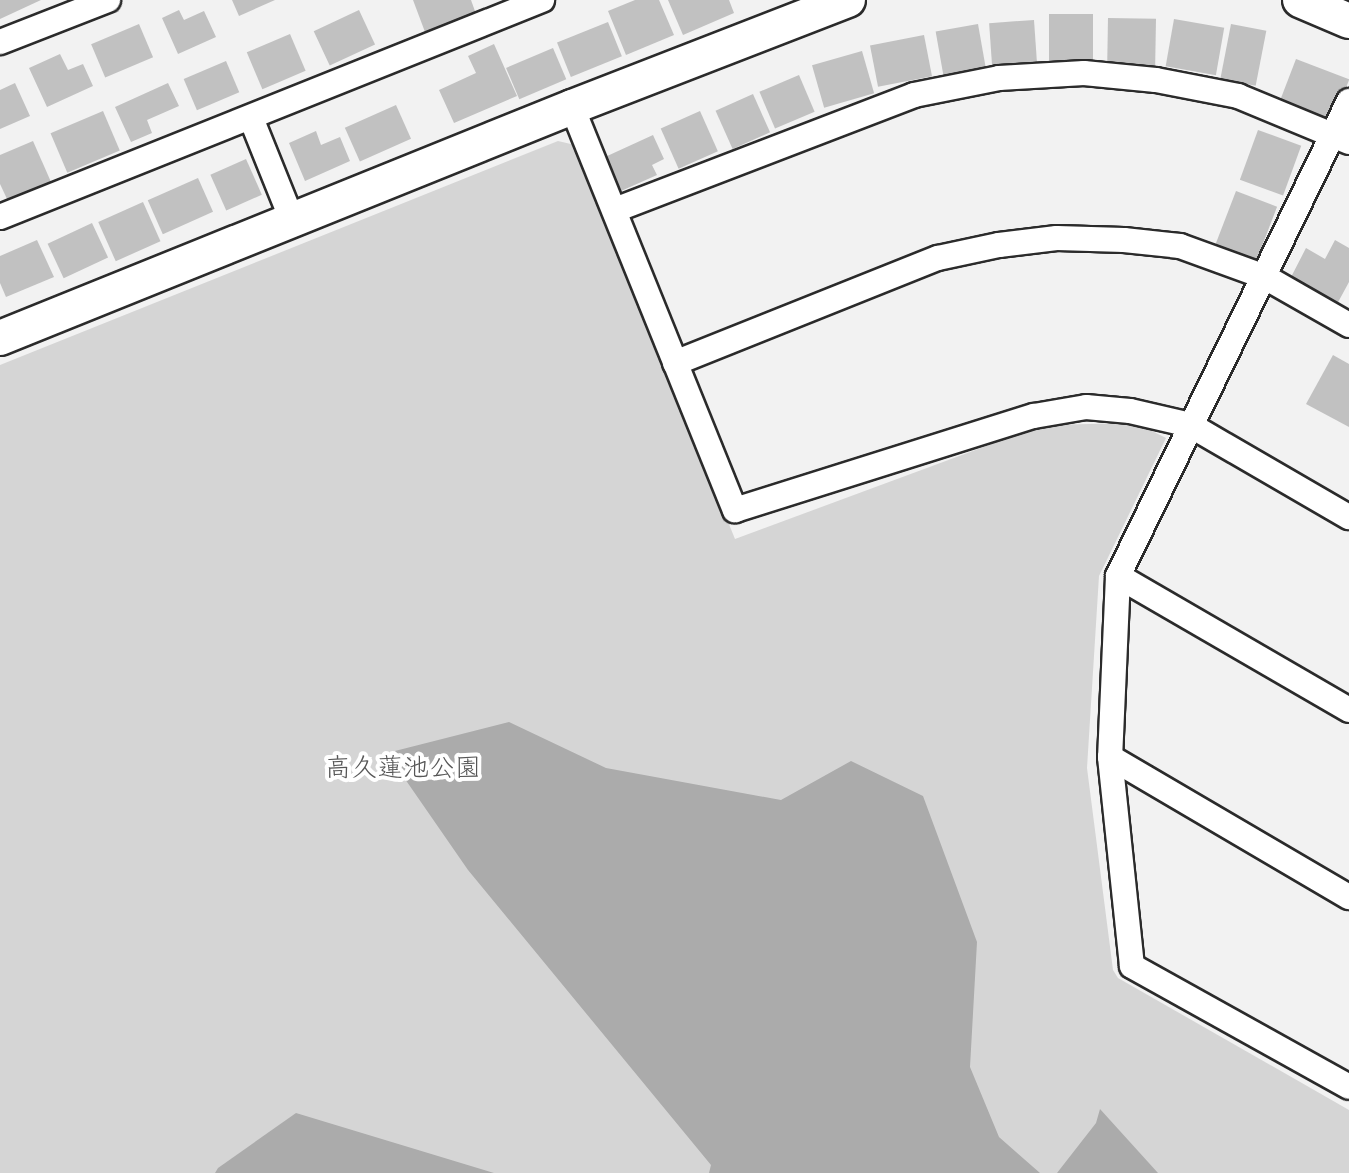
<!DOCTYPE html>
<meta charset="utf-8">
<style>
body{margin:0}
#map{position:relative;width:1349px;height:1173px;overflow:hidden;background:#f2f2f2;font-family:Mynerve,"Klee One",sans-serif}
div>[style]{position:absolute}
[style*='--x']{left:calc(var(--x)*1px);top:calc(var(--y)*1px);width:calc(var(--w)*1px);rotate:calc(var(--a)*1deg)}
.green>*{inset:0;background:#d5d5d5}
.water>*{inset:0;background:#ababab}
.building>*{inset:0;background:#c1c1c1;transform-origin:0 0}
.roads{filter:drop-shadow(2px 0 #2b2b2b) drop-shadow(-2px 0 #2b2b2b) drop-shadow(0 2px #2b2b2b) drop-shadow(0 -2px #2b2b2b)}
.street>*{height:24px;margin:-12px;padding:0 12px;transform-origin:12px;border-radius:12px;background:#fff}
.secondary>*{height:34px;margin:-17px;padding:0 17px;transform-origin:17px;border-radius:17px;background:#fff}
span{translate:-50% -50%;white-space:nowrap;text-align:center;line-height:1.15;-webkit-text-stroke:8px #fff;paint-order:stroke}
.park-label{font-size:26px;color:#565656}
</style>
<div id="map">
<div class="green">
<div style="clip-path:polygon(558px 141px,575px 145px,735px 539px,1043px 425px,1136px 423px,1166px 438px,1099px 576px,1087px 768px,1113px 970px,1118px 978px,1349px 1110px,1349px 1173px,0 1173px,0 365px)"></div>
</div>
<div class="water">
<div style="clip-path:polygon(509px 722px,606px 768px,781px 800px,851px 761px,923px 796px,977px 942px,970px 1067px,999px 1137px,1040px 1173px,709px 1173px,711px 1165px,468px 870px,387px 753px)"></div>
<div style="clip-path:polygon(1100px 1109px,1158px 1173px,1057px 1173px,1096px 1123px)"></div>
<div style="clip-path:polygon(296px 1113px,494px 1173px,215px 1173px,218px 1168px)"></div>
</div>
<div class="building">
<div style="clip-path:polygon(0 0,41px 0,0 19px)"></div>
<div style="clip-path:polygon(232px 0,275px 0,239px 16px)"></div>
<div style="clip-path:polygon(413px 0,471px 0,476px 14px,425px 32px)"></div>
<div style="clip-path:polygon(635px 0,659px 0,674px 35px,626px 55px,608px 11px)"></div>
<div style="clip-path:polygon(668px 0,729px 0,734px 13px,683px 35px)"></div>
<div style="clip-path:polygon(179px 10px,184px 20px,204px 11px,216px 37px,178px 54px,162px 18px)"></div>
<div style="left:359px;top:10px;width:38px;height:50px;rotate:65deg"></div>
<div style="left:1049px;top:14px;width:44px;height:47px"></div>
<div style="left:1108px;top:18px;width:48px;height:51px;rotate:1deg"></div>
<div style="left:1174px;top:19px;width:51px;height:48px;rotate:10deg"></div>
<div style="left:1034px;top:20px;width:44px;height:45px;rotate:86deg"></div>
<div style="left:608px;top:22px;width:37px;height:55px;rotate:68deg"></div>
<div style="left:139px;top:24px;width:36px;height:52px;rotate:67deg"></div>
<div style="left:978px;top:24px;width:45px;height:43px;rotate:80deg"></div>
<div style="left:1231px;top:24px;width:36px;height:56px;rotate:11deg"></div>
<div style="left:290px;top:34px;width:40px;height:47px;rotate:67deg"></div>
<div style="left:924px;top:35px;width:42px;height:55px;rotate:79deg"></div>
<div style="clip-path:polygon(494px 44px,517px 96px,454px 123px,439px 90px,476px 73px,468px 56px)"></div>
<div style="left:553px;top:48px;width:34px;height:51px;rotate:67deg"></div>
<div style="left:862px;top:51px;width:44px;height:52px;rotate:74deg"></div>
<div style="clip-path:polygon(60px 54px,68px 70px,83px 64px,93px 86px,47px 107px,29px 68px)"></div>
<div style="left:1296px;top:59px;width:57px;height:48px;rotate:21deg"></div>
<div style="left:226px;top:61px;width:34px;height:46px;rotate:67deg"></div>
<div style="left:799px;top:75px;width:40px;height:43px;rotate:67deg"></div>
<div style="clip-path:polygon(15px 83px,30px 116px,0 129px,0 90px)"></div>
<div style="clip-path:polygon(168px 83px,179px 106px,147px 120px,152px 133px,131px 142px,115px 107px)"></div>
<div style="left:753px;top:94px;width:42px;height:41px;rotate:66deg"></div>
<div style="left:396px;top:105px;width:37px;height:56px;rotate:66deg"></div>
<div style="left:103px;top:111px;width:43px;height:57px;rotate:67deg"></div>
<div style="left:700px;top:111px;width:44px;height:43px;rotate:66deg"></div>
<div style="left:1258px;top:130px;width:46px;height:53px;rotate:20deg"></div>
<div style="clip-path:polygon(316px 131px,321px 145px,340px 137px,350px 161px,305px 181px,289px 143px)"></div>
<div style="clip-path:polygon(653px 135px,664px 159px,652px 165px,657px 175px,621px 191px,605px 157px)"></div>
<div style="clip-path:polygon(33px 141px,51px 182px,8px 201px,0 184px,0 155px)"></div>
<div style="left:246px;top:159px;width:39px;height:39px;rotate:66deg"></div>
<div style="left:198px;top:178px;width:37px;height:55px;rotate:66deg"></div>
<div style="left:1236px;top:191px;width:44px;height:59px;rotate:21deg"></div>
<div style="left:143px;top:202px;width:43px;height:49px;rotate:66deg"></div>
<div style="left:92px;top:223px;width:38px;height:49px;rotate:65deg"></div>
<div style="clip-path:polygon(37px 240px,54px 277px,6px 297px,0 283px,0 256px)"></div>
<div style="clip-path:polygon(1335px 240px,1349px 248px,1349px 282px,1336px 306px,1289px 281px,1306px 248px,1325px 259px)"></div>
<div style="clip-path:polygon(1333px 355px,1349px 364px,1349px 427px,1306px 404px)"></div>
</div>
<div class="roads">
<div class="street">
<div style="--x:0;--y:42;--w:116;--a:-21.3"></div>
<div style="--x:1349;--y:101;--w:528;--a:115.93"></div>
<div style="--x:1118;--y:576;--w:181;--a:92.5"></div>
<div style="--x:1110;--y:757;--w:210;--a:84"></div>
<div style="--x:1132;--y:966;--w:248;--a:29.1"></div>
<div style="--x:572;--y:107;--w:435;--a:68"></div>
<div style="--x:735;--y:510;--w:313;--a:-17.5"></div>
<div style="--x:1034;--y:416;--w:53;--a:-9.8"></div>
<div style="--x:1086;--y:407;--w:44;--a:5.2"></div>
<div style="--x:1130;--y:411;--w:62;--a:13.1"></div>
<div style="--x:1190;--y:425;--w:184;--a:30.1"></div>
<div style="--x:251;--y:118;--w:110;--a:68.1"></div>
<div style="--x:615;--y:210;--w:320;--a:-21"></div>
<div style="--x:914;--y:95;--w:87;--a:-11.3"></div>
<div style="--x:999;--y:78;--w:85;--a:-3.4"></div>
<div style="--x:1084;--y:73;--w:72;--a:5.6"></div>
<div style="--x:1156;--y:80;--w:84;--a:11"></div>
<div style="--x:1238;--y:96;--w:120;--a:22.5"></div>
<div style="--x:0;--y:217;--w:584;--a:-21.82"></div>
<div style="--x:675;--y:363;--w:283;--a:-21.8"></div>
<div style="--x:938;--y:258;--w:62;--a:-12"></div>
<div style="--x:999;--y:245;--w:58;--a:-6.9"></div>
<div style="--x:1057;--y:238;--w:67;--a:1.7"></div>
<div style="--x:1124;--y:240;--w:56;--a:6.1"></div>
<div style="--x:1180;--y:246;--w:90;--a:20"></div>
<div style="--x:1265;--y:277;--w:97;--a:29.7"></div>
<div style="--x:1118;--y:576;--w:267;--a:30.1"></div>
<div style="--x:1110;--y:757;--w:277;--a:30.4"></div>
</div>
<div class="secondary">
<div style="--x:1300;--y:0;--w:53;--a:23.2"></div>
<div style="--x:0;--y:338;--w:617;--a:-21.99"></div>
<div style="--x:572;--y:107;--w:296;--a:-21.2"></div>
</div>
</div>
<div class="park-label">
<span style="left:403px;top:770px">高久蓮池公園</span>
</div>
</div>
